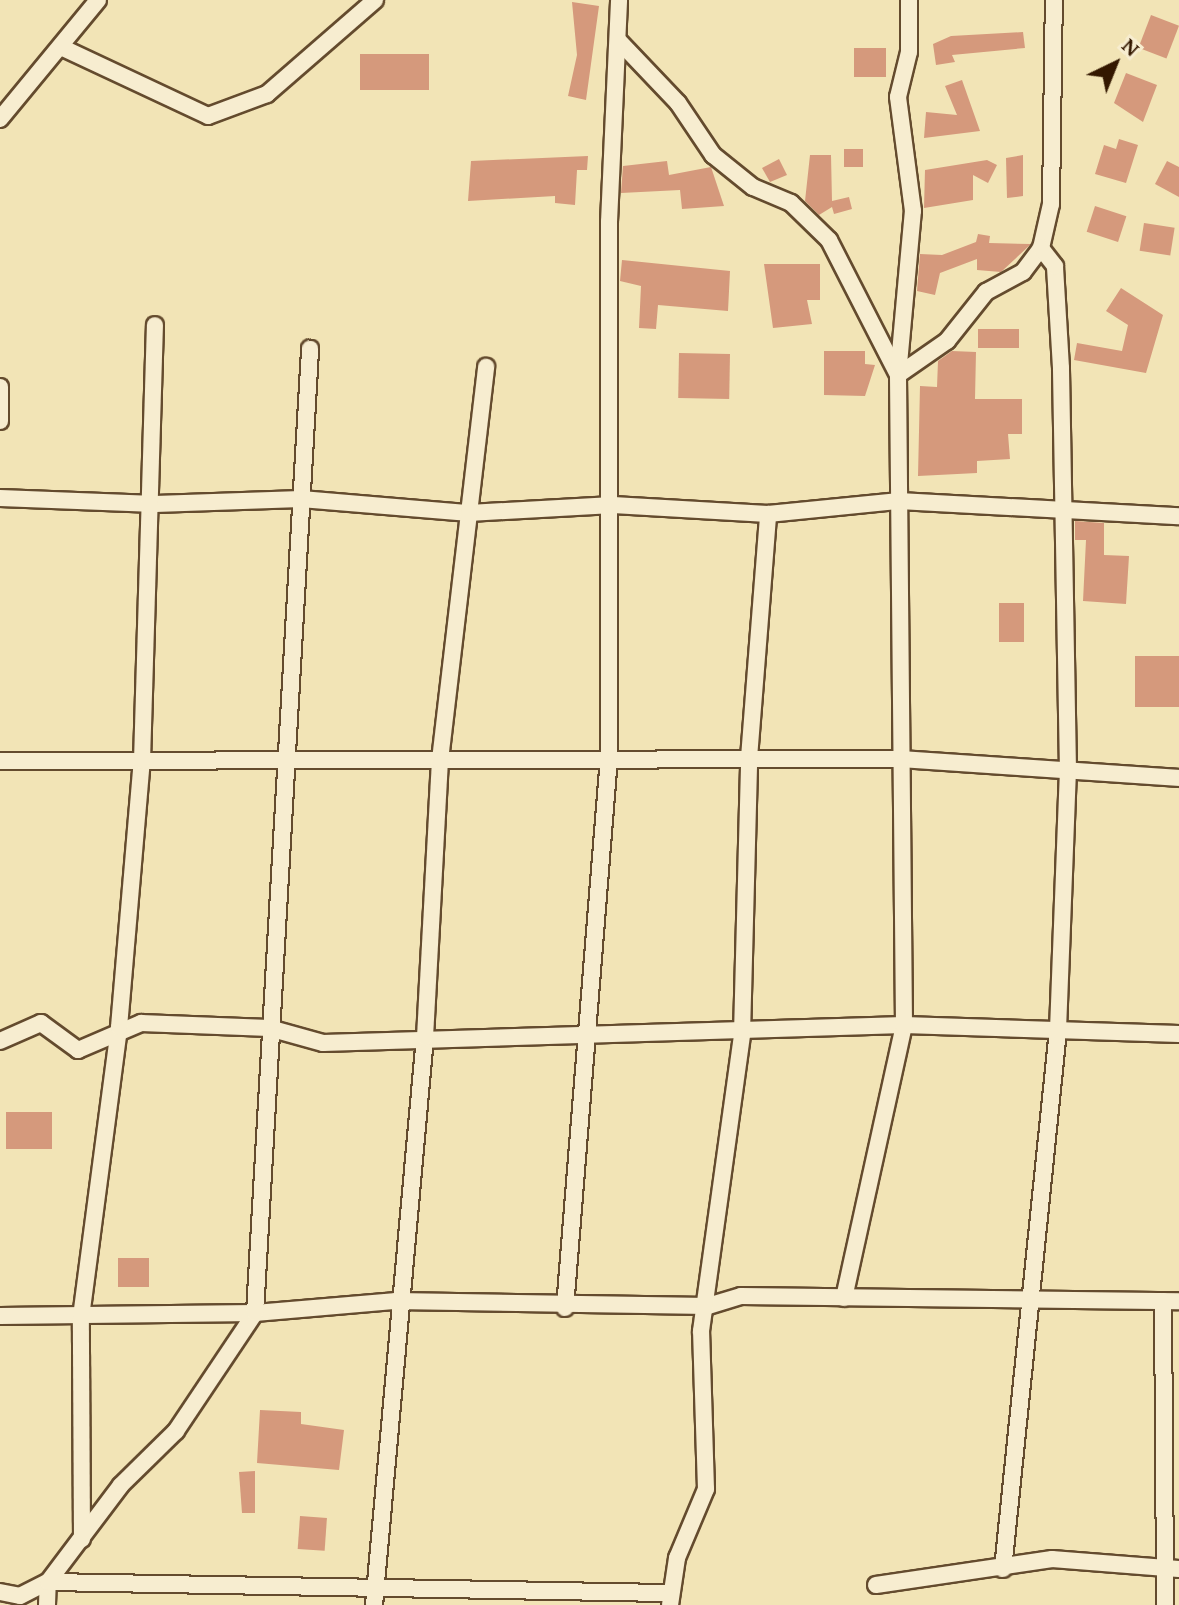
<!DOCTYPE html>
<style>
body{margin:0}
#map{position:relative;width:1179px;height:1605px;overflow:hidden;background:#f2e4b6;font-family:"Gentium Book Plus",serif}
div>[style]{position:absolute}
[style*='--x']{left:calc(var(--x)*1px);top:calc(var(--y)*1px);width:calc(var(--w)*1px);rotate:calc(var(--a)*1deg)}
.building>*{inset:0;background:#d5997c;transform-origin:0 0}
.roads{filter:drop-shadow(2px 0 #644b2e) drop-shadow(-2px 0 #644b2e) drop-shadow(0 2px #644b2e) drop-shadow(0 -2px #644b2e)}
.minor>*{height:16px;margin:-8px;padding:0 8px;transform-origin:8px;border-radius:8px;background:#f7edd0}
span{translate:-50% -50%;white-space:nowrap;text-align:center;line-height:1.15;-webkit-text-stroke:6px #f7edd0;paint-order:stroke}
.north{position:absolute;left:1075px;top:24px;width:80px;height:80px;-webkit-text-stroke:6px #f7edd0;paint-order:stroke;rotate:43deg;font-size:22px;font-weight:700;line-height:32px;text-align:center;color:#341800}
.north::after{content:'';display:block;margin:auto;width:28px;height:36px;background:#341800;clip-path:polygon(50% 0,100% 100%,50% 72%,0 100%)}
</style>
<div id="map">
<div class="building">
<div style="clip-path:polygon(572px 2px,599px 6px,586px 100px,568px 96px,577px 55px)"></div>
<div style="left:1151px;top:15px;width:30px;height:35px;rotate:21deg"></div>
<div style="clip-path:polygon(1023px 32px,1025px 48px,952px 55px,955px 62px,936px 65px,933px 44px,951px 36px)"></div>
<div style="left:854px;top:48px;width:32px;height:29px"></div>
<div style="left:429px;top:54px;width:36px;height:69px;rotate:90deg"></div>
<div style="clip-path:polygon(1126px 73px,1157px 85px,1143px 122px,1114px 103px)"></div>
<div style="clip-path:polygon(962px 80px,980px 131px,924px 138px,926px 112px,957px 115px,945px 86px)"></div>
<div style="clip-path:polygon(1119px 139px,1138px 145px,1126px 183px,1095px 174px,1104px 145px,1116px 149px)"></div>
<div style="left:844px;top:149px;width:19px;height:18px"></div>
<div style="clip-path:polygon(810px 155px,831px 155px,832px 201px,849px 197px,852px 209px,834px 214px,832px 207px,819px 215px,805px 201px)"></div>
<div style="clip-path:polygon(1023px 155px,1023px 196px,1007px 198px,1006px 158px)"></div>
<div style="clip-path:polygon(588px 156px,587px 170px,577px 170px,575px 205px,555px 203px,555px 196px,468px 201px,471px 161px)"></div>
<div style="clip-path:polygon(779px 159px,787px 175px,770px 182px,762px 168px)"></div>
<div style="clip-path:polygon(987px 160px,997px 165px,988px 183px,973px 175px,973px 200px,924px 208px,925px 170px)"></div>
<div style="clip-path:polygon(667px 161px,669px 175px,711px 167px,724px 206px,682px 209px,680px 190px,621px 193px,623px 166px)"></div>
<div style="clip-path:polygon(1167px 161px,1179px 167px,1179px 197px,1155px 184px)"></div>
<div style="left:1095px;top:206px;width:33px;height:27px;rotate:18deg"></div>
<div style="left:1144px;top:223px;width:31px;height:28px;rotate:9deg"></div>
<div style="clip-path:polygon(978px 234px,990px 236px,989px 243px,1031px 244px,1001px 272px,977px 270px,977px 259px,940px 273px,935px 295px,917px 291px,920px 254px,942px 255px,976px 242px)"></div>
<div style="clip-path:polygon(622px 260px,730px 271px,728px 311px,658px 305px,656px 329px,639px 328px,641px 286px,620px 281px)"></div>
<div style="clip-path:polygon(764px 264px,820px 264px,820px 300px,807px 300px,812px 324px,773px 328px)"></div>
<div style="clip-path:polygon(1121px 288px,1163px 315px,1146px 373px,1074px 360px,1077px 343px,1122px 351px,1128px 325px,1106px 311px)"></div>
<div style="left:978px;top:329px;width:41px;height:19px"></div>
<div style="clip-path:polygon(824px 351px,865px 351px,865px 364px,875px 365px,865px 396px,824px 395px)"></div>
<div style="clip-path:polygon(952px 351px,976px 352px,975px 399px,1022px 399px,1022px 434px,1008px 434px,1010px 459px,977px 461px,977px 473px,918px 476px,920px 386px,937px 387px,938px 361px)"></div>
<div style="left:679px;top:353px;width:51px;height:45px;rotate:1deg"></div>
<div style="clip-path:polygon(1075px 521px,1104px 523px,1104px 555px,1129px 556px,1126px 604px,1083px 601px,1086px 540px,1075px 540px)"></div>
<div style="left:999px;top:603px;width:25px;height:39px"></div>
<div style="left:1135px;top:656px;width:44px;height:51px"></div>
<div style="left:6px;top:1112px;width:46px;height:37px"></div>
<div style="left:149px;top:1258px;width:29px;height:31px;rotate:90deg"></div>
<div style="clip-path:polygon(260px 1410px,301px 1412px,301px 1424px,344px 1430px,339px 1470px,257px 1463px)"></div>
<div style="clip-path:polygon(255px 1471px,255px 1513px,242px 1513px,239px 1472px)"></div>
<div style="left:300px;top:1516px;width:27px;height:33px;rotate:4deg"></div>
</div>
<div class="roads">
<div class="minor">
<div style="--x:618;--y:40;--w:87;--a:46.4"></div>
<div style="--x:678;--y:103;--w:63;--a:56.1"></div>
<div style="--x:713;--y:155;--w:51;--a:38.7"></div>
<div style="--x:753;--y:187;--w:41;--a:22.8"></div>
<div style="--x:791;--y:203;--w:53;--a:44.2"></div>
<div style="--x:829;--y:240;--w:152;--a:62.9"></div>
<div style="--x:898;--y:375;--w:60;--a:-34.8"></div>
<div style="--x:947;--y:341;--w:63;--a:-51.5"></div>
<div style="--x:986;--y:292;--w:42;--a:-28.4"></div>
<div style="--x:1023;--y:272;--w:30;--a:-53"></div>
<div style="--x:1041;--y:248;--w:45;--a:-77.2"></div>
<div style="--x:1051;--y:204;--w:204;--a:-89.2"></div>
<div style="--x:63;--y:48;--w:160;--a:25.1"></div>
<div style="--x:208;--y:116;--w:63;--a:-20.4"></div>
<div style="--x:267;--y:94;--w:143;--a:-41"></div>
<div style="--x:0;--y:119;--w:154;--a:-50.5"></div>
<div style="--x:0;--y:387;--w:34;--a:90"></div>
<div style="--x:0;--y:498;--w:155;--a:2.2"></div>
<div style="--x:155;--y:504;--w:146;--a:-2"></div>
<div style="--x:301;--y:499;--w:169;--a:4.8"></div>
<div style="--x:469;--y:513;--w:144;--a:-3.2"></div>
<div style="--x:613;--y:505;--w:155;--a:3.3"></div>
<div style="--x:768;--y:514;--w:132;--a:-5.7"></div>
<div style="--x:899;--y:501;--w:280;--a:3.1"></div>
<div style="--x:0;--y:761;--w:901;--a:-0.13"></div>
<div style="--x:901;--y:759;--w:279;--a:3.9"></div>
<div style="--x:0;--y:1041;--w:45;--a:-23.7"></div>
<div style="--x:41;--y:1023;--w:46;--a:36.1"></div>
<div style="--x:78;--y:1050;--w:69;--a:-23.2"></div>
<div style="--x:141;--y:1023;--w:128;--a:2.2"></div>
<div style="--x:269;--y:1028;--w:56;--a:15.5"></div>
<div style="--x:323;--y:1043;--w:581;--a:-1.77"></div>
<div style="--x:904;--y:1025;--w:275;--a:1.9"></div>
<div style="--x:844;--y:1298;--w:280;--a:-77.6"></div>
<div style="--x:904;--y:1025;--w:650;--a:-90.53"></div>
<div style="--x:898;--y:375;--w:165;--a:-84.8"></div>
<div style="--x:913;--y:211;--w:115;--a:-97.5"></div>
<div style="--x:898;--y:97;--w:46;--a:-76.3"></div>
<div style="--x:909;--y:52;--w:52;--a:-90"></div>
<div style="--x:1163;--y:1301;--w:304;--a:89.6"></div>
<div style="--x:565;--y:1308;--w:553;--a:-85.43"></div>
<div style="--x:609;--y:757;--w:535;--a:-90"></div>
<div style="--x:609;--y:222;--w:222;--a:-87.4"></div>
<div style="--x:0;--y:1316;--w:255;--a:-0.7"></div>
<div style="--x:255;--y:1313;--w:142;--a:-4.9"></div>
<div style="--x:396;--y:1301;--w:312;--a:0.9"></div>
<div style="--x:708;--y:1306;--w:34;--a:-17"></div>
<div style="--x:741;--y:1296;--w:438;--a:0.7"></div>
<div style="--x:82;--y:1539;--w:222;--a:-90.3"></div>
<div style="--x:81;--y:1317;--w:292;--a:-82.5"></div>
<div style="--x:119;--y:1027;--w:267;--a:-85.1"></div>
<div style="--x:142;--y:761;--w:436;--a:-88.3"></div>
<div style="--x:1003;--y:1569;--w:542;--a:-84.17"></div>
<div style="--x:1058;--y:1030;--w:259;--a:-87.8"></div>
<div style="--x:1068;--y:771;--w:403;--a:-91"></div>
<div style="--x:1061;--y:368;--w:102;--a:-93.4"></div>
<div style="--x:1055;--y:266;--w:23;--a:-128"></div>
<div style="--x:876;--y:1585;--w:178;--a:-8.4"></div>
<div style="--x:1052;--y:1559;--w:127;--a:4.5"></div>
<div style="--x:0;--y:1592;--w:20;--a:11"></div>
<div style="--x:20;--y:1596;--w:31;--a:-27"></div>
<div style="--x:48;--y:1582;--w:121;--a:-53"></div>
<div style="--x:121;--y:1485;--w:77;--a:-44.5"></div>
<div style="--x:176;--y:1431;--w:142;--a:-56.2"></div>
<div style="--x:255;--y:1313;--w:966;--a:-86.73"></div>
<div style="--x:47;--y:1605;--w:23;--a:-88"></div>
<div style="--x:48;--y:1582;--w:620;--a:1.02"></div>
<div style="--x:374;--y:1605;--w:570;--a:-84.87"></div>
<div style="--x:425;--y:1037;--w:277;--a:-86.9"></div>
<div style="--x:440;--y:760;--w:396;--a:-83.3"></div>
<div style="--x:670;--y:1605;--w:48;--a:-81.5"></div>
<div style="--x:677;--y:1558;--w:75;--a:-67.2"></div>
<div style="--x:706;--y:1489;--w:158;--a:-91.8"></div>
<div style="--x:701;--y:1331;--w:300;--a:-82.1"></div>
<div style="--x:742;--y:1034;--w:276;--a:-88.5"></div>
<div style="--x:749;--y:758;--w:245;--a:-85.5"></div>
</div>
</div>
<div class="north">N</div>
</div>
